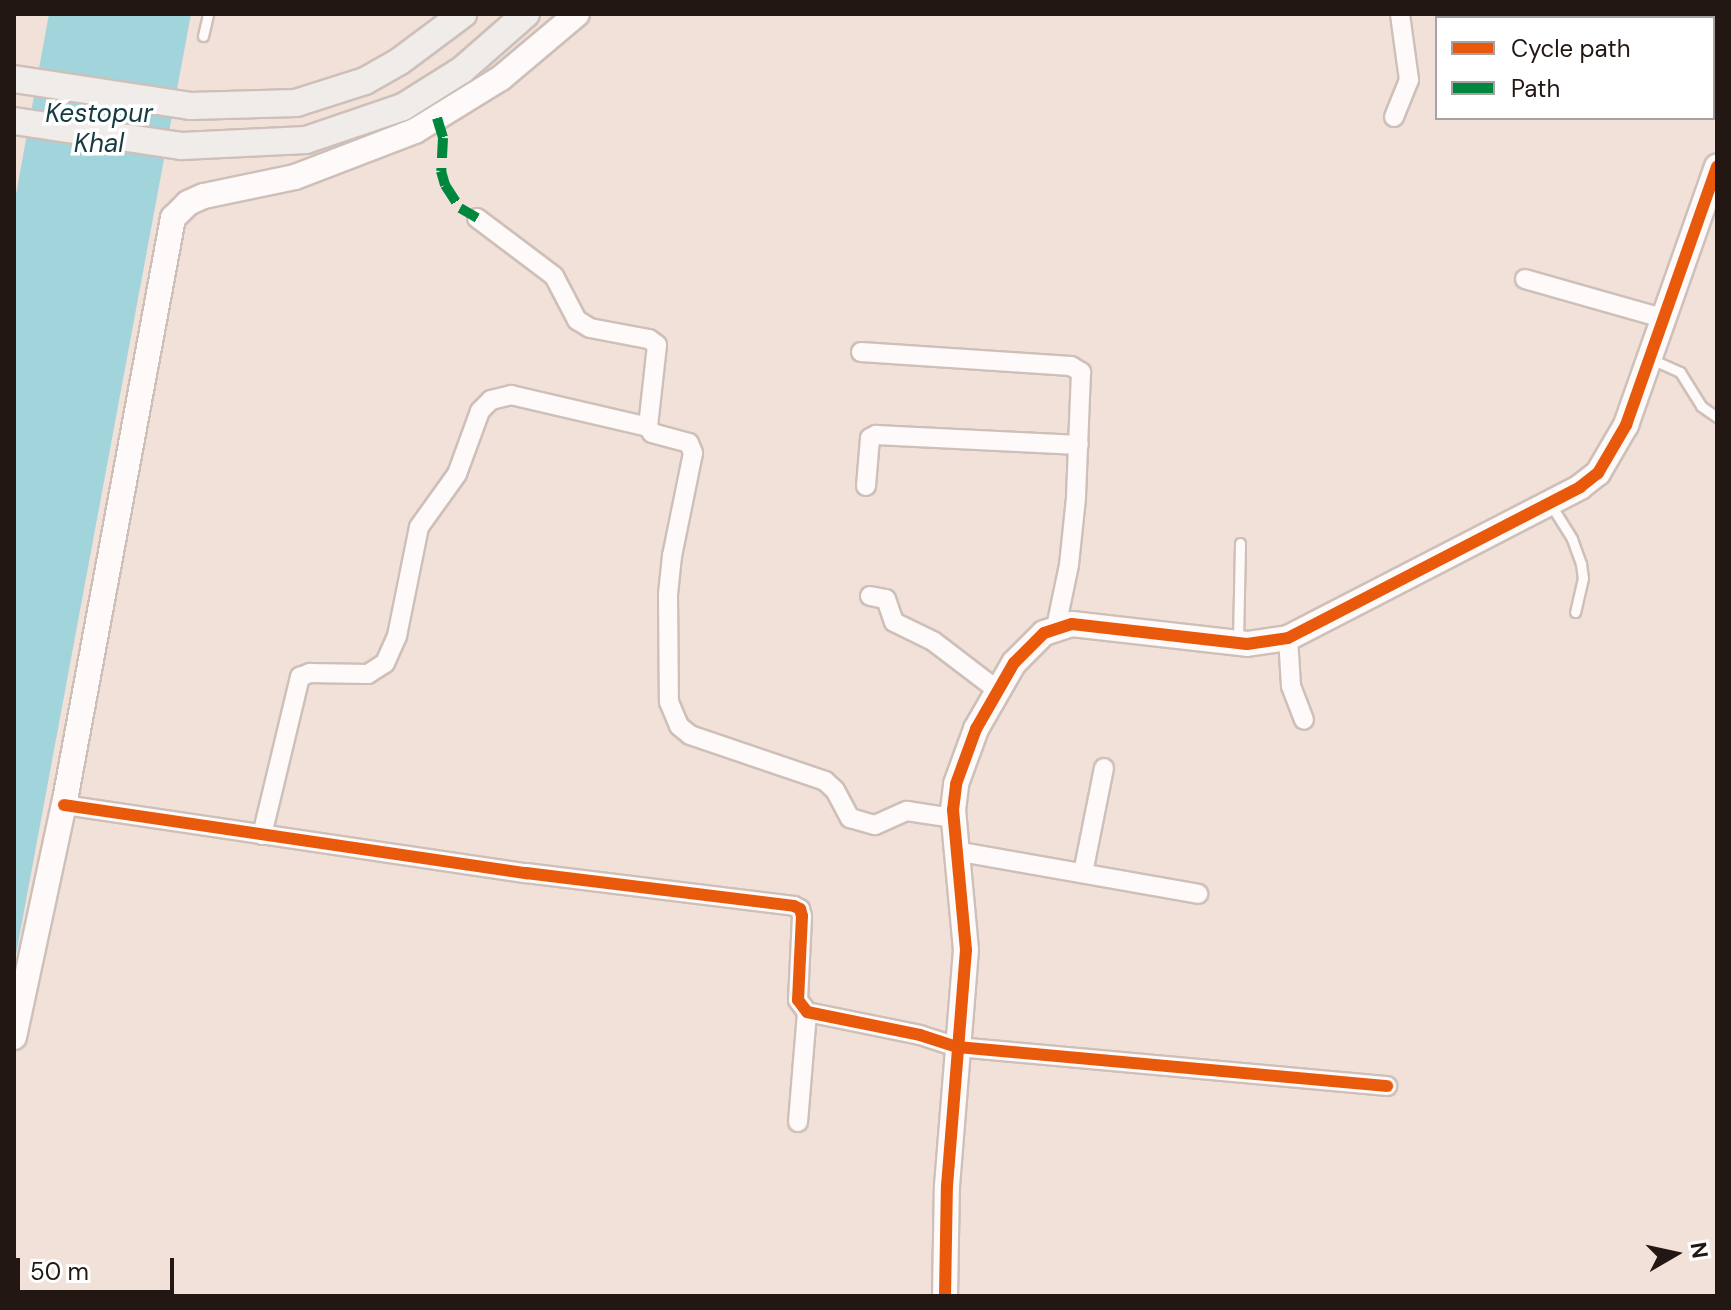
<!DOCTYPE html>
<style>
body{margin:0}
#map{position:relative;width:1731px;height:1310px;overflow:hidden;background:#f2e1d8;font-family:"DM Sans",sans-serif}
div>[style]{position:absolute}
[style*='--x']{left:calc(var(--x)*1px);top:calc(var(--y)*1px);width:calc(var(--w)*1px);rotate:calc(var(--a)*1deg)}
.water>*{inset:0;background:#a2d4dc}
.roads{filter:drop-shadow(2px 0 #cec0b9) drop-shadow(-2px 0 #cec0b9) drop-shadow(0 2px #cec0b9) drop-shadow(0 -2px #cec0b9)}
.service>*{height:9px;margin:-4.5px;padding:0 4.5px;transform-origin:4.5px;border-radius:4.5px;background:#fdfaf9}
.minor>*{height:18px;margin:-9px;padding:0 9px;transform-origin:9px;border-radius:9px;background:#fdfaf9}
.tertiary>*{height:24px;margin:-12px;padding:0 12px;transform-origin:12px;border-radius:12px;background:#fdfaf9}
.secondary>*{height:26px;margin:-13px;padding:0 13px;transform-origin:13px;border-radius:13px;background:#f0ece9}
.quiet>*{height:10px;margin-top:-5px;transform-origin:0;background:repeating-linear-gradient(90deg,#00873e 0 20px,transparent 0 30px)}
.cycleway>*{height:12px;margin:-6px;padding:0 6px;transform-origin:6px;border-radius:6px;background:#e8590c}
span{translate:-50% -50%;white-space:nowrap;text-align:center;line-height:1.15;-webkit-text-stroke:7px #fff;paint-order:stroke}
.water-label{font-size:26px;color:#153b41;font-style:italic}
.frame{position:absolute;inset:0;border:16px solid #221712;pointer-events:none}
.legend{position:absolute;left:1435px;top:16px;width:280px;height:104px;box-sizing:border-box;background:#fff;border:2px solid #a7a2a0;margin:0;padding:10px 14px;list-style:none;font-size:24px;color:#221712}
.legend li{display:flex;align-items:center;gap:16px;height:40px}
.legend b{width:40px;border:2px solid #a7a2a0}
.north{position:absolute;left:1635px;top:1214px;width:80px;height:80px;-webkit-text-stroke:6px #fff;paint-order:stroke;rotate:81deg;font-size:22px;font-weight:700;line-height:32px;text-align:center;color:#221712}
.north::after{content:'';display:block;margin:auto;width:28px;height:36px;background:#221712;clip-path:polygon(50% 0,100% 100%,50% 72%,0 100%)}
.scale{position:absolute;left:16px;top:1258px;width:158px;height:36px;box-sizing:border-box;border:4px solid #221712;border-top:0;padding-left:10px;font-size:24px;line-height:28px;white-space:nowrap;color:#221712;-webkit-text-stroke:6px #fff;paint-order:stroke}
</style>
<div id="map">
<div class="water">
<div style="clip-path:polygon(49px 14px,191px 14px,14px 965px,14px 205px)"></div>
</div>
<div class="roads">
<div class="service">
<div style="--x:203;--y:36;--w:23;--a:-77"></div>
<div style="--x:1651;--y:359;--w:32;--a:24"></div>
<div style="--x:1680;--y:372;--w:40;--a:58"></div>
<div style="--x:1701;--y:406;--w:19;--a:35"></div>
<div style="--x:1551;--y:505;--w:40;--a:58"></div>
<div style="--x:1572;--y:539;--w:27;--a:70"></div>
<div style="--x:1581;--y:564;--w:14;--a:82"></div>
<div style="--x:1583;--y:578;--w:35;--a:103"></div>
<div style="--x:1238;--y:640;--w:97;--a:-88.8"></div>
</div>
<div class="minor">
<div style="--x:1394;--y:117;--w:40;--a:-68"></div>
<div style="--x:1409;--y:80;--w:67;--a:-97.8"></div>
<div style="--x:477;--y:218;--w:96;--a:37"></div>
<div style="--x:554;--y:276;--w:50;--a:62.4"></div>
<div style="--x:577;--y:320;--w:15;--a:32"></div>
<div style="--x:590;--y:328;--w:60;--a:10.6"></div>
<div style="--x:649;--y:339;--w:10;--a:37"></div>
<div style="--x:657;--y:345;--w:82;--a:96.3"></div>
<div style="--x:648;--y:427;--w:7;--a:56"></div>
<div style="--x:652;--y:433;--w:38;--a:15"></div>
<div style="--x:689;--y:443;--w:11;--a:68"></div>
<div style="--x:693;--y:453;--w:105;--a:101.5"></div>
<div style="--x:672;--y:556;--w:39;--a:96"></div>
<div style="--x:668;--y:595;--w:107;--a:89.5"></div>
<div style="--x:669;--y:702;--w:26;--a:67"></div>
<div style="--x:679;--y:726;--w:14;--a:39"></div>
<div style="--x:690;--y:735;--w:143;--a:18.8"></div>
<div style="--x:825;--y:781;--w:13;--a:42"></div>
<div style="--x:835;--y:790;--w:32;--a:62"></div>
<div style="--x:850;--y:818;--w:26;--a:16"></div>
<div style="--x:875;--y:825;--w:35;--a:-24"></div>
<div style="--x:907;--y:811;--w:47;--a:8.7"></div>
<div style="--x:1525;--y:279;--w:146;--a:15.9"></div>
<div style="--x:861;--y:352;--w:210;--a:3.8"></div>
<div style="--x:1071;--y:366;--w:12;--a:31"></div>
<div style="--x:1081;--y:372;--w:126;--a:92.3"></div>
<div style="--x:1076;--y:498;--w:67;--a:96"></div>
<div style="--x:1069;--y:565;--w:63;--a:101.8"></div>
<div style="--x:866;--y:486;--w:48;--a:-85.2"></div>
<div style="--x:870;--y:438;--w:7;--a:-27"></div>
<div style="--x:876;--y:435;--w:203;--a:2.8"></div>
<div style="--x:870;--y:596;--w:16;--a:11"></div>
<div style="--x:886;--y:599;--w:24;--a:71"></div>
<div style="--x:894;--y:622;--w:43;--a:26"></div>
<div style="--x:933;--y:641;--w:81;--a:37.4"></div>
<div style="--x:1288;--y:638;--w:48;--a:86.4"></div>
<div style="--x:1291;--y:686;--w:36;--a:69"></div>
<div style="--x:64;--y:805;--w:467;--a:8.4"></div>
<div style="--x:526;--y:873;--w:270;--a:7"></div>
<div style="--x:794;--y:906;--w:7;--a:27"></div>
<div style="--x:800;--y:909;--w:7;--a:74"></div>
<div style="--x:802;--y:916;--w:84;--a:92.7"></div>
<div style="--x:798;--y:1000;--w:15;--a:53"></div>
<div style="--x:807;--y:1012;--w:115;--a:11.5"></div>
<div style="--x:920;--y:1035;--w:40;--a:18"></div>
<div style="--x:958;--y:1047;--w:431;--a:5.2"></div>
<div style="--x:262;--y:835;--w:163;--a:-76.5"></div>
<div style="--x:300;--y:677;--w:11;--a:-22"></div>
<div style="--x:310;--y:673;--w:58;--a:1"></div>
<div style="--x:368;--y:674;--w:20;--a:-33"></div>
<div style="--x:385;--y:663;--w:30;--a:-66"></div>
<div style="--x:397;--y:636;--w:111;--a:-78.6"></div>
<div style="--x:419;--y:527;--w:65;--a:-54.4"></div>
<div style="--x:457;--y:474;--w:67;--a:-69.9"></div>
<div style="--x:480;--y:411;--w:16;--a:-45"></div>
<div style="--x:491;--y:400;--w:21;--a:-14"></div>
<div style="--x:511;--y:395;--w:141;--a:13.1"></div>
<div style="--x:955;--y:851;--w:247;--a:10"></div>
<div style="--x:1083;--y:873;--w:107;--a:-78.7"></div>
<div style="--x:798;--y:1122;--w:110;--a:-85.3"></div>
</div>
<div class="tertiary">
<div style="--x:1697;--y:14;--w:15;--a:16"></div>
<div style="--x:14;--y:1037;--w:242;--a:-77.9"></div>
<div style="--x:65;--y:800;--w:592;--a:-79.49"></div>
<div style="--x:173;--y:218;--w:21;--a:-45"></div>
<div style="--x:188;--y:203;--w:17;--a:-24"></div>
<div style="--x:204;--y:196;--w:93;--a:-11.8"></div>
<div style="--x:295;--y:177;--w:129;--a:-21"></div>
<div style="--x:415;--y:131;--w:101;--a:-31.6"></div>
<div style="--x:501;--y:78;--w:99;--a:-40.1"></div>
<div style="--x:945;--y:1296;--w:110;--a:-89"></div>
<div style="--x:947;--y:1186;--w:237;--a:-85.4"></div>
<div style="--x:966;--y:950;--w:141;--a:-95.3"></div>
<div style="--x:953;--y:810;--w:26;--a:-83"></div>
<div style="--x:956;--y:784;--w:59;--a:-70"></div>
<div style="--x:976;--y:729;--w:76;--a:-60.1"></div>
<div style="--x:1014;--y:663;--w:42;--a:-45"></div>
<div style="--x:1044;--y:633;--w:29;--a:-18"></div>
<div style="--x:1072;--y:624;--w:176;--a:6.5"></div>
<div style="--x:1247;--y:644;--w:41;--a:-8.3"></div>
<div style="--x:1288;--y:638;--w:329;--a:-27.3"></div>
<div style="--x:1580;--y:487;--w:23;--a:-38"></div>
<div style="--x:1598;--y:473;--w:56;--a:-59.7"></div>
<div style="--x:1626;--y:425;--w:274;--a:-70.6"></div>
</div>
<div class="secondary">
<div style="--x:14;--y:79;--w:178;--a:8.7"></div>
<div style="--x:190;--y:106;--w:106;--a:-1.6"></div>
<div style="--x:296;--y:103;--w:72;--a:-17.7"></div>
<div style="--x:365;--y:81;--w:40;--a:-29.7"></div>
<div style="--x:400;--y:61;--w:79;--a:-36.7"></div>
<div style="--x:14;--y:121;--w:170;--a:8.5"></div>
<div style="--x:182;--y:146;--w:124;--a:-2.8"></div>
<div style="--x:306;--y:140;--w:102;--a:-18.8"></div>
<div style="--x:403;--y:107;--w:70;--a:-32.1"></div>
<div style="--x:462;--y:70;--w:85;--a:-41.2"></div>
</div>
</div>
<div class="quiet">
<div style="--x:437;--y:118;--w:21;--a:73"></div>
<div style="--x:443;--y:138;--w:33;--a:93"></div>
<div style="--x:441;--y:171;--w:15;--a:74"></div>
<div style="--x:445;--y:185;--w:27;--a:57"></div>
<div style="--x:460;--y:208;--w:20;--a:30"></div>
</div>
<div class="cycleway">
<div style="--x:64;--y:805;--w:467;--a:8.4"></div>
<div style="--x:526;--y:873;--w:270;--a:7"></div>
<div style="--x:794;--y:906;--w:7;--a:27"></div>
<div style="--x:800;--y:909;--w:7;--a:74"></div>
<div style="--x:802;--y:916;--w:84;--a:92.7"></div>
<div style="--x:798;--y:1000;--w:15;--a:53"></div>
<div style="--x:807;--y:1012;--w:115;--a:11.5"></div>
<div style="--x:920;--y:1035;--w:40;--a:18"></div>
<div style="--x:958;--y:1047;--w:431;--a:5.2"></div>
<div style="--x:945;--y:1296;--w:110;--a:-89"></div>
<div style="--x:947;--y:1186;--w:237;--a:-85.4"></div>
<div style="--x:966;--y:950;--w:141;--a:-95.3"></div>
<div style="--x:953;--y:810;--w:26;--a:-83"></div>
<div style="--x:956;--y:784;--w:59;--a:-70"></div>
<div style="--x:976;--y:729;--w:76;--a:-60.1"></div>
<div style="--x:1014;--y:663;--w:42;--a:-45"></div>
<div style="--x:1044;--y:633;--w:29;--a:-18"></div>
<div style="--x:1072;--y:624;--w:176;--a:6.5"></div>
<div style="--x:1247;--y:644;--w:41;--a:-8.3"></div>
<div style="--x:1288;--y:638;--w:329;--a:-27.3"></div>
<div style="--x:1580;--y:487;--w:23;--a:-38"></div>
<div style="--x:1598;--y:473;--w:56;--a:-59.7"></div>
<div style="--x:1626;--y:425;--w:274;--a:-70.6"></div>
</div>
<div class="water-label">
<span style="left:99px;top:129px">Kestopur<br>Khal</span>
</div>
<div class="frame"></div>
<ul class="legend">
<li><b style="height:10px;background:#e8590c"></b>Cycle path</li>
<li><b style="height:10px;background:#00873e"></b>Path</li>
</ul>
<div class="north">N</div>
<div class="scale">50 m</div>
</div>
